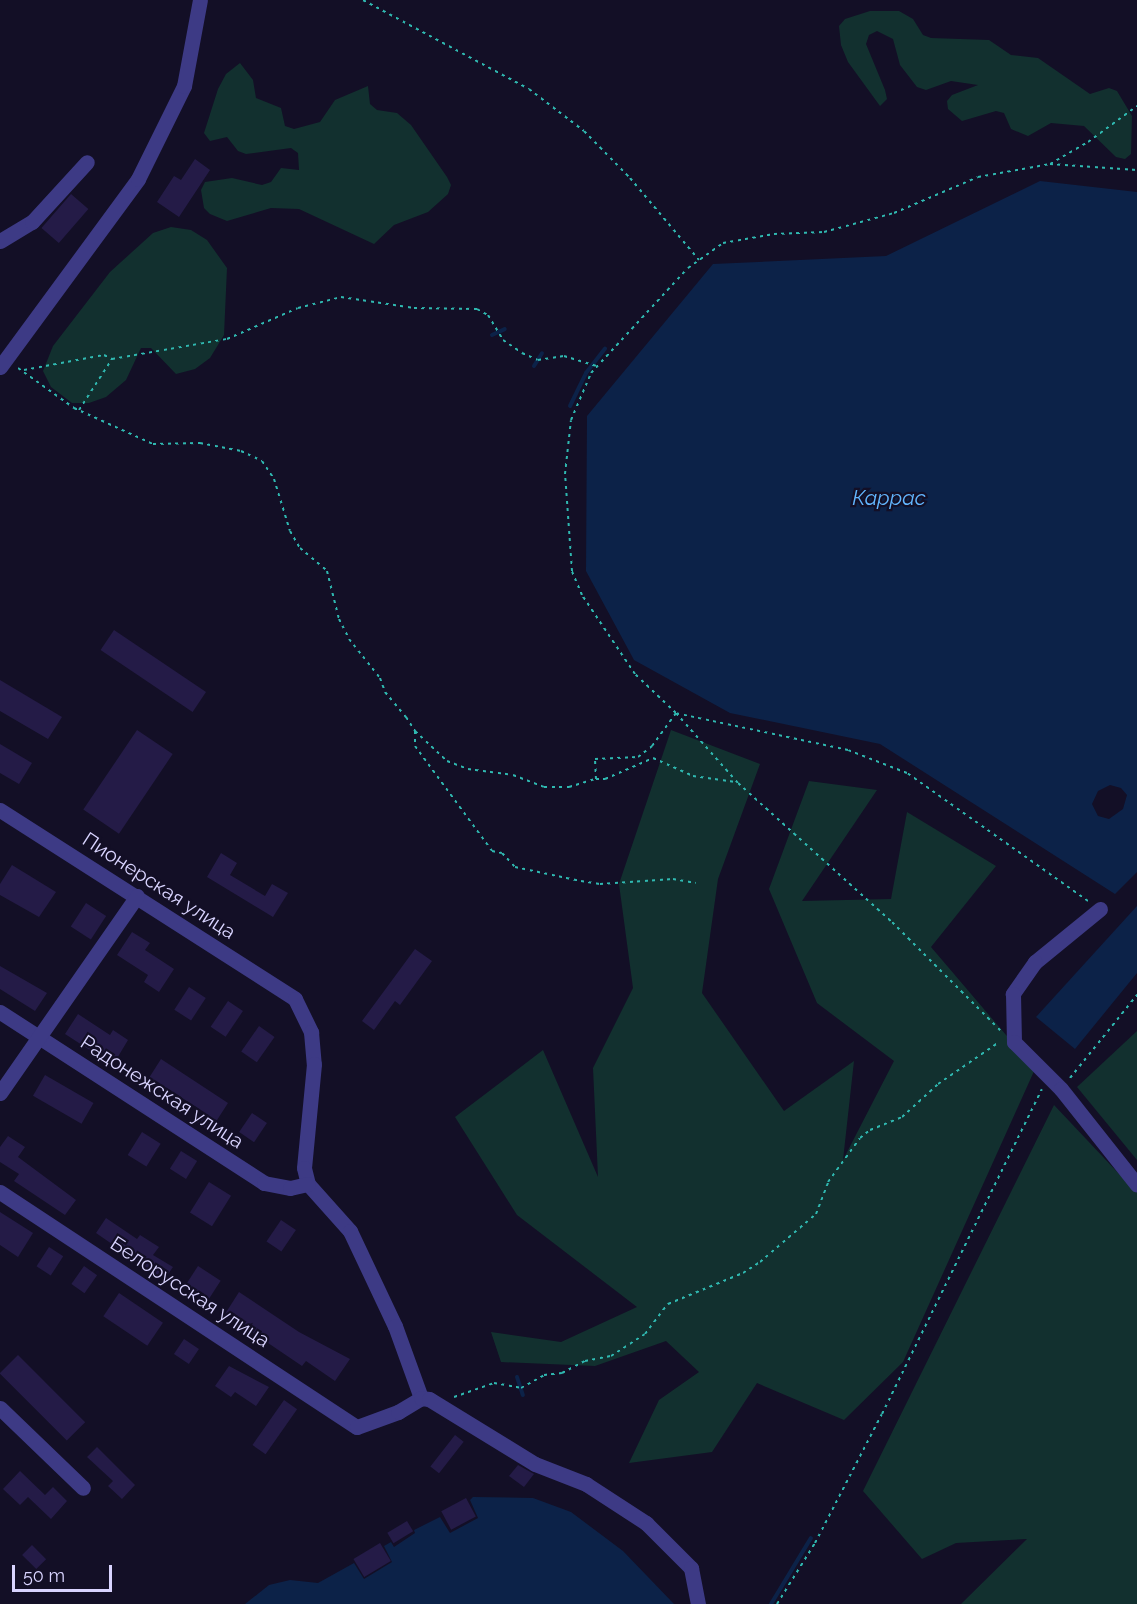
<!DOCTYPE html>
<meta charset="utf-8">
<style>
body{margin:0}
#map{position:relative;width:1137px;height:1604px;overflow:hidden;background:#130f26;font-family:Raleway,sans-serif}
div>[style]{position:absolute}
[style*='--x']{left:calc(var(--x)*1px);top:calc(var(--y)*1px);width:calc(var(--w)*1px);rotate:calc(var(--a)*1deg)}
.green>*{inset:0;background:#12302f}
.water>*{inset:0;background:#0c2248}
.stream>*{height:4px;margin:-2px;padding:0 2px;transform-origin:2px;border-radius:2px;background:#0c2248}
.building>*{inset:0;background:#241b47;transform-origin:0 0}
.path>*{height:2px;margin-top:-1px;transform-origin:0;background:repeating-linear-gradient(90deg,#2fb8b0 0 3px,transparent 0 7.5px)}
.minor>*{height:15px;margin:-7.5px;padding:0 7.5px;transform-origin:7.5px;border-radius:7.5px;background:#3d3a85}
span{translate:-50% -50%;white-space:nowrap;text-align:center;line-height:1.15;-webkit-text-stroke:4.5px #130f26;paint-order:stroke}
.street-label{font-size:20px;color:#d9d4ff}
.water-label{font-size:21px;color:#62b6ff;font-style:italic}
.scale{position:absolute;left:12px;top:1565px;width:100px;height:27px;box-sizing:border-box;border:3px solid #d9d4ff;border-top:0;padding-left:8px;font-size:18px;line-height:21px;white-space:nowrap;color:#d9d4ff;-webkit-text-stroke:4px #130f26;paint-order:stroke}
</style>
<div id="map">
<div class="green">
<div style="clip-path:polygon(870px 11px,899px 11px,913px 19px,923px 35px,931px 38px,989px 40px,1011px 55px,1038px 58px,1090px 94px,1109px 88px,1117px 91px,1132px 116px,1131px 154px,1125px 159px,1116px 157px,1084px 126px,1051px 123px,1028px 136px,1011px 129px,1004px 113px,996px 111px,962px 121px,948px 109px,947px 101px,952px 95px,978px 85px,951px 81px,926px 90px,917px 87px,900px 65px,893px 39px,877px 31px,869px 35px,866px 44px,885px 90px,887px 99px,880px 106px,848px 62px,841px 45px,839px 26px,845px 19px)"></div>
<div style="clip-path:polygon(240px 63px,253px 80px,256px 98px,281px 108px,285px 126px,294px 129px,320px 122px,335px 100px,368px 86px,370px 104px,377px 110px,397px 113px,411px 125px,447px 177px,451px 185px,448px 194px,428px 212px,394px 225px,374px 244px,299px 209px,271px 208px,227px 221px,210px 214px,204px 208px,201px 190px,205px 182px,232px 178px,262px 185px,271px 182px,281px 168px,299px 170px,298px 153px,291px 148px,246px 154px,238px 151px,227px 137px,210px 141px,204px 133px,218px 89px,226px 74px)"></div>
<div style="clip-path:polygon(171px 227px,191px 230px,207px 240px,227px 268px,224px 335px,210px 358px,195px 369px,176px 374px,151px 348px,141px 348px,126px 380px,106px 397px,89px 403px,72px 403px,51px 387px,43px 371px,53px 346px,110px 272px,153px 233px)"></div>
<div style="clip-path:polygon(671px 730px,760px 764px,718px 879px,702px 993px,784px 1111px,854px 1061px,843px 1160px,894px 1061px,817px 1003px,769px 889px,809px 781px,877px 790px,802px 901px,891px 899px,907px 812px,996px 866px,931px 947px,1035px 1069px,903px 1362px,844px 1420px,757px 1383px,712px 1452px,629px 1463px,659px 1400px,699px 1372px,666px 1341px,595px 1366px,501px 1362px,491px 1332px,561px 1342px,637px 1307px,517px 1215px,455px 1117px,543px 1050px,598px 1177px,593px 1068px,633px 988px,619px 884px)"></div>
<div style="clip-path:polygon(1137px 1031px,1137px 1160px,1077px 1087px)"></div>
<div style="clip-path:polygon(1054px 1105px,1137px 1193px,1137px 1604px,961px 1604px,1027px 1539px,956px 1543px,922px 1559px,863px 1491px)"></div>
</div>
<div class="water">
<div style="clip-path:polygon(evenodd,1040px 181px,1137px 192px,1137px 872px,1115px 894px,880px 744px,730px 713px,634px 660px,586px 571px,587px 416px,713px 264px,886px 256px,1040px 181px,1110px 785px,1121px 788px,1127px 795px,1123px 809px,1109px 819px,1098px 816px,1092px 804px,1098px 791px,1110px 785px)"></div>
<div style="clip-path:polygon(1137px 906px,1137px 973px,1075px 1049px,1036px 1017px)"></div>
<div style="clip-path:polygon(473px 1497px,533px 1498px,571px 1512px,623px 1551px,674px 1604px,245px 1604px,269px 1585px,290px 1580px,318px 1583px,354px 1563px,364px 1579px,392px 1562px,384px 1546px,391px 1542px,394px 1547px,415px 1533px,414px 1530px,440px 1517px,450px 1533px,478px 1518px,470px 1500px)"></div>
</div>
<div class="stream">
<div style="--x:492;--y:335;--w:14;--a:-25"></div>
<div style="--x:534;--y:366;--w:15;--a:-58"></div>
<div style="--x:570;--y:406;--w:37;--a:-64"></div>
<div style="--x:586;--y:373;--w:31;--a:-52"></div>
<div style="--x:517;--y:1377;--w:19;--a:72"></div>
<div style="--x:771;--y:1604;--w:77;--a:-58.8"></div>
</div>
<div class="building">
<div style="clip-path:polygon(195px 159px,210px 170px,179px 217px,157px 202px,174px 176px,181px 180px)"></div>
<div style="left:71px;top:194px;width:23px;height:45px;rotate:41deg"></div>
<div style="left:114px;top:630px;width:111px;height:24px;rotate:34deg"></div>
<div style="clip-path:polygon(0 680px,62px 717px,48px 739px,0 711px)"></div>
<div style="left:137px;top:730px;width:43px;height:96px;rotate:34deg"></div>
<div style="clip-path:polygon(0 744px,32px 763px,19px 784px,0 773px)"></div>
<div style="clip-path:polygon(221px 853px,237px 863px,230px 875px,265px 896px,272px 884px,288px 893px,273px 917px,207px 877px)"></div>
<div style="clip-path:polygon(12px 865px,56px 892px,39px 917px,0 895px,0 884px)"></div>
<div style="left:86px;top:903px;width:24px;height:28px;rotate:33deg"></div>
<div style="clip-path:polygon(132px 932px,150px 943px,145px 950px,174px 969px,159px 992px,144px 982px,148px 975px,117px 955px)"></div>
<div style="clip-path:polygon(415px 949px,432px 961px,400px 1005px,395px 1001px,374px 1030px,362px 1021px)"></div>
<div style="clip-path:polygon(0 966px,47px 993px,35px 1011px,0 989px)"></div>
<div style="left:189px;top:987px;width:20px;height:27px;rotate:33deg"></div>
<div style="left:228px;top:1001px;width:18px;height:31px;rotate:34deg"></div>
<div style="clip-path:polygon(78px 1014px,110px 1035px,113px 1030px,128px 1040px,113px 1065px,65px 1034px)"></div>
<div style="left:259px;top:1026px;width:19px;height:31px;rotate:35deg"></div>
<div style="clip-path:polygon(161px 1059px,228px 1103px,210px 1131px,197px 1123px,204px 1112px,162px 1085px,160px 1089px,147px 1081px)"></div>
<div style="left:45px;top:1075px;width:56px;height:24px;rotate:30deg"></div>
<div style="left:252px;top:1113px;width:18px;height:23px;rotate:34deg"></div>
<div style="left:142px;top:1132px;width:22px;height:27px;rotate:32deg"></div>
<div style="clip-path:polygon(8px 1136px,25px 1147px,18px 1157px,76px 1200px,65px 1215px,14px 1181px,19px 1174px,0 1162px,0 1147px)"></div>
<div style="left:181px;top:1151px;width:19px;height:21px;rotate:32deg"></div>
<div style="left:209px;top:1182px;width:26px;height:36px;rotate:32deg"></div>
<div style="clip-path:polygon(0 1212px,33px 1233px,18px 1257px,0 1245px)"></div>
<div style="clip-path:polygon(106px 1218px,137px 1239px,140px 1235px,159px 1247px,153px 1255px,173px 1267px,164px 1280px,96px 1233px)"></div>
<div style="left:281px;top:1220px;width:18px;height:26px;rotate:34deg"></div>
<div style="left:49px;top:1247px;width:17px;height:23px;rotate:33deg"></div>
<div style="left:84px;top:1266px;width:16px;height:22px;rotate:35deg"></div>
<div style="left:198px;top:1266px;width:27px;height:22px;rotate:33deg"></div>
<div style="clip-path:polygon(239px 1292px,299px 1332px,350px 1359px,335px 1381px,306px 1361px,302px 1366px,225px 1314px)"></div>
<div style="left:119px;top:1293px;width:53px;height:28px;rotate:34deg"></div>
<div style="left:184px;top:1339px;width:18px;height:18px;rotate:34deg"></div>
<div style="left:18px;top:1355px;width:95px;height:26px;rotate:45deg"></div>
<div style="clip-path:polygon(229px 1366px,269px 1387px,256px 1406px,235px 1392px,231px 1397px,215px 1386px)"></div>
<div style="left:284px;top:1400px;width:16px;height:55px;rotate:35deg"></div>
<div style="left:455px;top:1435px;width:11px;height:40px;rotate:38deg"></div>
<div style="clip-path:polygon(97px 1447px,135px 1485px,122px 1499px,108px 1486px,113px 1481px,87px 1457px)"></div>
<div style="clip-path:polygon(518px 1465px,534px 1474px,524px 1487px,509px 1476px)"></div>
<div style="clip-path:polygon(20px 1471px,45px 1495px,53px 1487px,67px 1501px,51px 1519px,28px 1497px,20px 1505px,3px 1489px)"></div>
<div style="left:466px;top:1498px;width:21px;height:28px;rotate:62deg"></div>
<div style="left:407px;top:1521px;width:12px;height:23px;rotate:59deg"></div>
<div style="left:380px;top:1543px;width:21px;height:31px;rotate:59deg"></div>
<div style="left:32px;top:1545px;width:20px;height:14px;rotate:45deg"></div>
</div>
<div class="path">
<div style="--x:363;--y:0;--w:188;--a:28.2"></div>
<div style="--x:529;--y:89;--w:69;--a:37.4"></div>
<div style="--x:584;--y:131;--w:66;--a:45.6"></div>
<div style="--x:630;--y:178;--w:107;--a:49.9"></div>
<div style="--x:1050;--y:164;--w:87;--a:3.9"></div>
<div style="--x:18;--y:368;--w:69;--a:35.5"></div>
<div style="--x:74;--y:408;--w:87;--a:24.5"></div>
<div style="--x:153;--y:444;--w:47;--a:-1.2"></div>
<div style="--x:200;--y:443;--w:42;--a:11"></div>
<div style="--x:241;--y:451;--w:23;--a:25"></div>
<div style="--x:262;--y:461;--w:22;--a:56"></div>
<div style="--x:274;--y:479;--w:54;--a:72.9"></div>
<div style="--x:290;--y:531;--w:20;--a:60"></div>
<div style="--x:300;--y:548;--w:35;--a:40"></div>
<div style="--x:327;--y:571;--w:49;--a:76"></div>
<div style="--x:339;--y:619;--w:22;--a:63"></div>
<div style="--x:349;--y:639;--w:50;--a:51.5"></div>
<div style="--x:380;--y:678;--w:15;--a:70"></div>
<div style="--x:385;--y:692;--w:33;--a:50"></div>
<div style="--x:406;--y:717;--w:17;--a:57"></div>
<div style="--x:415;--y:731;--w:15;--a:90"></div>
<div style="--x:415;--y:746;--w:130;--a:53.7"></div>
<div style="--x:492;--y:851;--w:10;--a:11"></div>
<div style="--x:502;--y:853;--w:19;--a:47"></div>
<div style="--x:515;--y:867;--w:67;--a:12"></div>
<div style="--x:581;--y:881;--w:19;--a:9"></div>
<div style="--x:600;--y:884;--w:73;--a:-3.9"></div>
<div style="--x:673;--y:879;--w:23;--a:10"></div>
<div style="--x:24;--y:370;--w:81;--a:-10.6"></div>
<div style="--x:104;--y:355;--w:9;--a:27"></div>
<div style="--x:79;--y:410;--w:61;--a:-57.1"></div>
<div style="--x:112;--y:359;--w:117;--a:-9.9"></div>
<div style="--x:227;--y:339;--w:77;--a:-23.6"></div>
<div style="--x:298;--y:308;--w:44;--a:-14.3"></div>
<div style="--x:341;--y:297;--w:74;--a:8.6"></div>
<div style="--x:414;--y:308;--w:63;--a:0.9"></div>
<div style="--x:477;--y:309;--w:13;--a:29"></div>
<div style="--x:488;--y:315;--w:29;--a:59"></div>
<div style="--x:503;--y:340;--w:23;--a:34"></div>
<div style="--x:522;--y:353;--w:17;--a:24"></div>
<div style="--x:538;--y:360;--w:26;--a:-9"></div>
<div style="--x:564;--y:356;--w:34;--a:17"></div>
<div style="--x:415;--y:731;--w:44;--a:43.2"></div>
<div style="--x:447;--y:761;--w:22;--a:21"></div>
<div style="--x:468;--y:769;--w:45;--a:7.6"></div>
<div style="--x:513;--y:775;--w:33;--a:21"></div>
<div style="--x:544;--y:787;--w:25;--a:0"></div>
<div style="--x:569;--y:787;--w:28;--a:-17"></div>
<div style="--x:596;--y:779;--w:20;--a:-93"></div>
<div style="--x:595;--y:759;--w:43;--a:-2.7"></div>
<div style="--x:638;--y:757;--w:18;--a:-38"></div>
<div style="--x:652;--y:746;--w:41;--a:-54"></div>
<div style="--x:676;--y:713;--w:94;--a:48.5"></div>
<div style="--x:738;--y:783;--w:207;--a:42.1"></div>
<div style="--x:892;--y:922;--w:153;--a:45"></div>
<div style="--x:596;--y:779;--w:9;--a:0"></div>
<div style="--x:605;--y:779;--w:52;--a:-23.6"></div>
<div style="--x:653;--y:758;--w:44;--a:24.2"></div>
<div style="--x:693;--y:776;--w:43;--a:7.9"></div>
<div style="--x:1088;--y:901;--w:222;--a:-144.7"></div>
<div style="--x:907;--y:773;--w:63;--a:-158.7"></div>
<div style="--x:848;--y:750;--w:176;--a:-167.9"></div>
<div style="--x:676;--y:713;--w:57;--a:-136.4"></div>
<div style="--x:635;--y:674;--w:95;--a:-123.9"></div>
<div style="--x:582;--y:595;--w:26;--a:-113"></div>
<div style="--x:572;--y:571;--w:97;--a:-94.1"></div>
<div style="--x:565;--y:474;--w:54;--a:-83.7"></div>
<div style="--x:571;--y:420;--w:51;--a:-66.9"></div>
<div style="--x:591;--y:373;--w:143;--a:-47.3"></div>
<div style="--x:688;--y:268;--w:43;--a:-35.5"></div>
<div style="--x:723;--y:243;--w:52;--a:-10"></div>
<div style="--x:774;--y:234;--w:50;--a:-2.3"></div>
<div style="--x:824;--y:232;--w:73;--a:-15.2"></div>
<div style="--x:894;--y:213;--w:91;--a:-23.2"></div>
<div style="--x:978;--y:177;--w:73;--a:-10.2"></div>
<div style="--x:1050;--y:164;--w:44;--a:-30.1"></div>
<div style="--x:1088;--y:142;--w:61;--a:-36.3"></div>
<div style="--x:1070;--y:1078;--w:107;--a:-51.1"></div>
<div style="--x:454;--y:1397;--w:42;--a:-19.3"></div>
<div style="--x:494;--y:1383;--w:27;--a:10"></div>
<div style="--x:521;--y:1388;--w:26;--a:-29"></div>
<div style="--x:544;--y:1375;--w:18;--a:-6"></div>
<div style="--x:562;--y:1373;--w:26;--a:-28"></div>
<div style="--x:585;--y:1361;--w:26;--a:-11"></div>
<div style="--x:611;--y:1356;--w:40;--a:-32.9"></div>
<div style="--x:645;--y:1334;--w:38;--a:-53"></div>
<div style="--x:668;--y:1304;--w:81;--a:-22.5"></div>
<div style="--x:743;--y:1273;--w:20;--a:-33"></div>
<div style="--x:760;--y:1262;--w:74;--a:-40.6"></div>
<div style="--x:816;--y:1214;--w:34;--a:-69"></div>
<div style="--x:828;--y:1182;--w:54;--a:-54"></div>
<div style="--x:860;--y:1138;--w:13;--a:-39"></div>
<div style="--x:870;--y:1130;--w:35;--a:-22"></div>
<div style="--x:902;--y:1117;--w:49;--a:-42.5"></div>
<div style="--x:938;--y:1084;--w:74;--a:-34.5"></div>
<div style="--x:777;--y:1604;--w:72;--a:-58.1"></div>
<div style="--x:815;--y:1543;--w:145;--a:-62.6"></div>
<div style="--x:882;--y:1414;--w:362;--a:-63.8"></div>
</div>
<div class="minor">
<div style="--x:0;--y:241;--w:37;--a:-31"></div>
<div style="--x:32;--y:222;--w:81;--a:-47.5"></div>
<div style="--x:0;--y:367;--w:233;--a:-53.7"></div>
<div style="--x:138;--y:179;--w:104;--a:-63.7"></div>
<div style="--x:184;--y:86;--w:87;--a:-79.5"></div>
<div style="--x:0;--y:810;--w:350;--a:32.6"></div>
<div style="--x:295;--y:999;--w:37;--a:64"></div>
<div style="--x:311;--y:1032;--w:32;--a:85"></div>
<div style="--x:314;--y:1064;--w:104;--a:95.5"></div>
<div style="--x:304;--y:1168;--w:16;--a:76"></div>
<div style="--x:308;--y:1184;--w:63;--a:48.2"></div>
<div style="--x:350;--y:1231;--w:105;--a:64.7"></div>
<div style="--x:395;--y:1326;--w:77;--a:70.1"></div>
<div style="--x:1100;--y:909;--w:84;--a:140.8"></div>
<div style="--x:1035;--y:962;--w:39;--a:125"></div>
<div style="--x:1013;--y:994;--w:48;--a:88.8"></div>
<div style="--x:1014;--y:1042;--w:66;--a:45"></div>
<div style="--x:1061;--y:1089;--w:122;--a:51.6"></div>
<div style="--x:0;--y:1012;--w:315;--a:32.9"></div>
<div style="--x:264;--y:1183;--w:26;--a:11"></div>
<div style="--x:290;--y:1188;--w:18;--a:-13"></div>
<div style="--x:0;--y:1093;--w:240;--a:-55.2"></div>
<div style="--x:0;--y:1192;--w:427;--a:33.4"></div>
<div style="--x:357;--y:1427;--w:44;--a:-20.1"></div>
<div style="--x:398;--y:1412;--w:27;--a:-31"></div>
<div style="--x:421;--y:1398;--w:8;--a:7"></div>
<div style="--x:429;--y:1399;--w:124;--a:31.5"></div>
<div style="--x:535;--y:1464;--w:55;--a:21.4"></div>
<div style="--x:586;--y:1484;--w:72;--a:33"></div>
<div style="--x:646;--y:1523;--w:64;--a:45"></div>
<div style="--x:691;--y:1568;--w:37;--a:79"></div>
<div style="--x:0;--y:1408;--w:115;--a:43.9"></div>
</div>
<div class="street-label">
<span style="left:159px;top:886px;rotate:33deg">Пионерская улица</span>
<span style="left:162px;top:1092px;rotate:33deg">Радонежская улица</span>
<span style="left:190px;top:1292px;rotate:33deg">Белорусская улица</span>
</div>
<div class="water-label">
<span style="left:889px;top:498px">Каррас</span>
</div>
<div class="scale">50 m</div>
</div>
